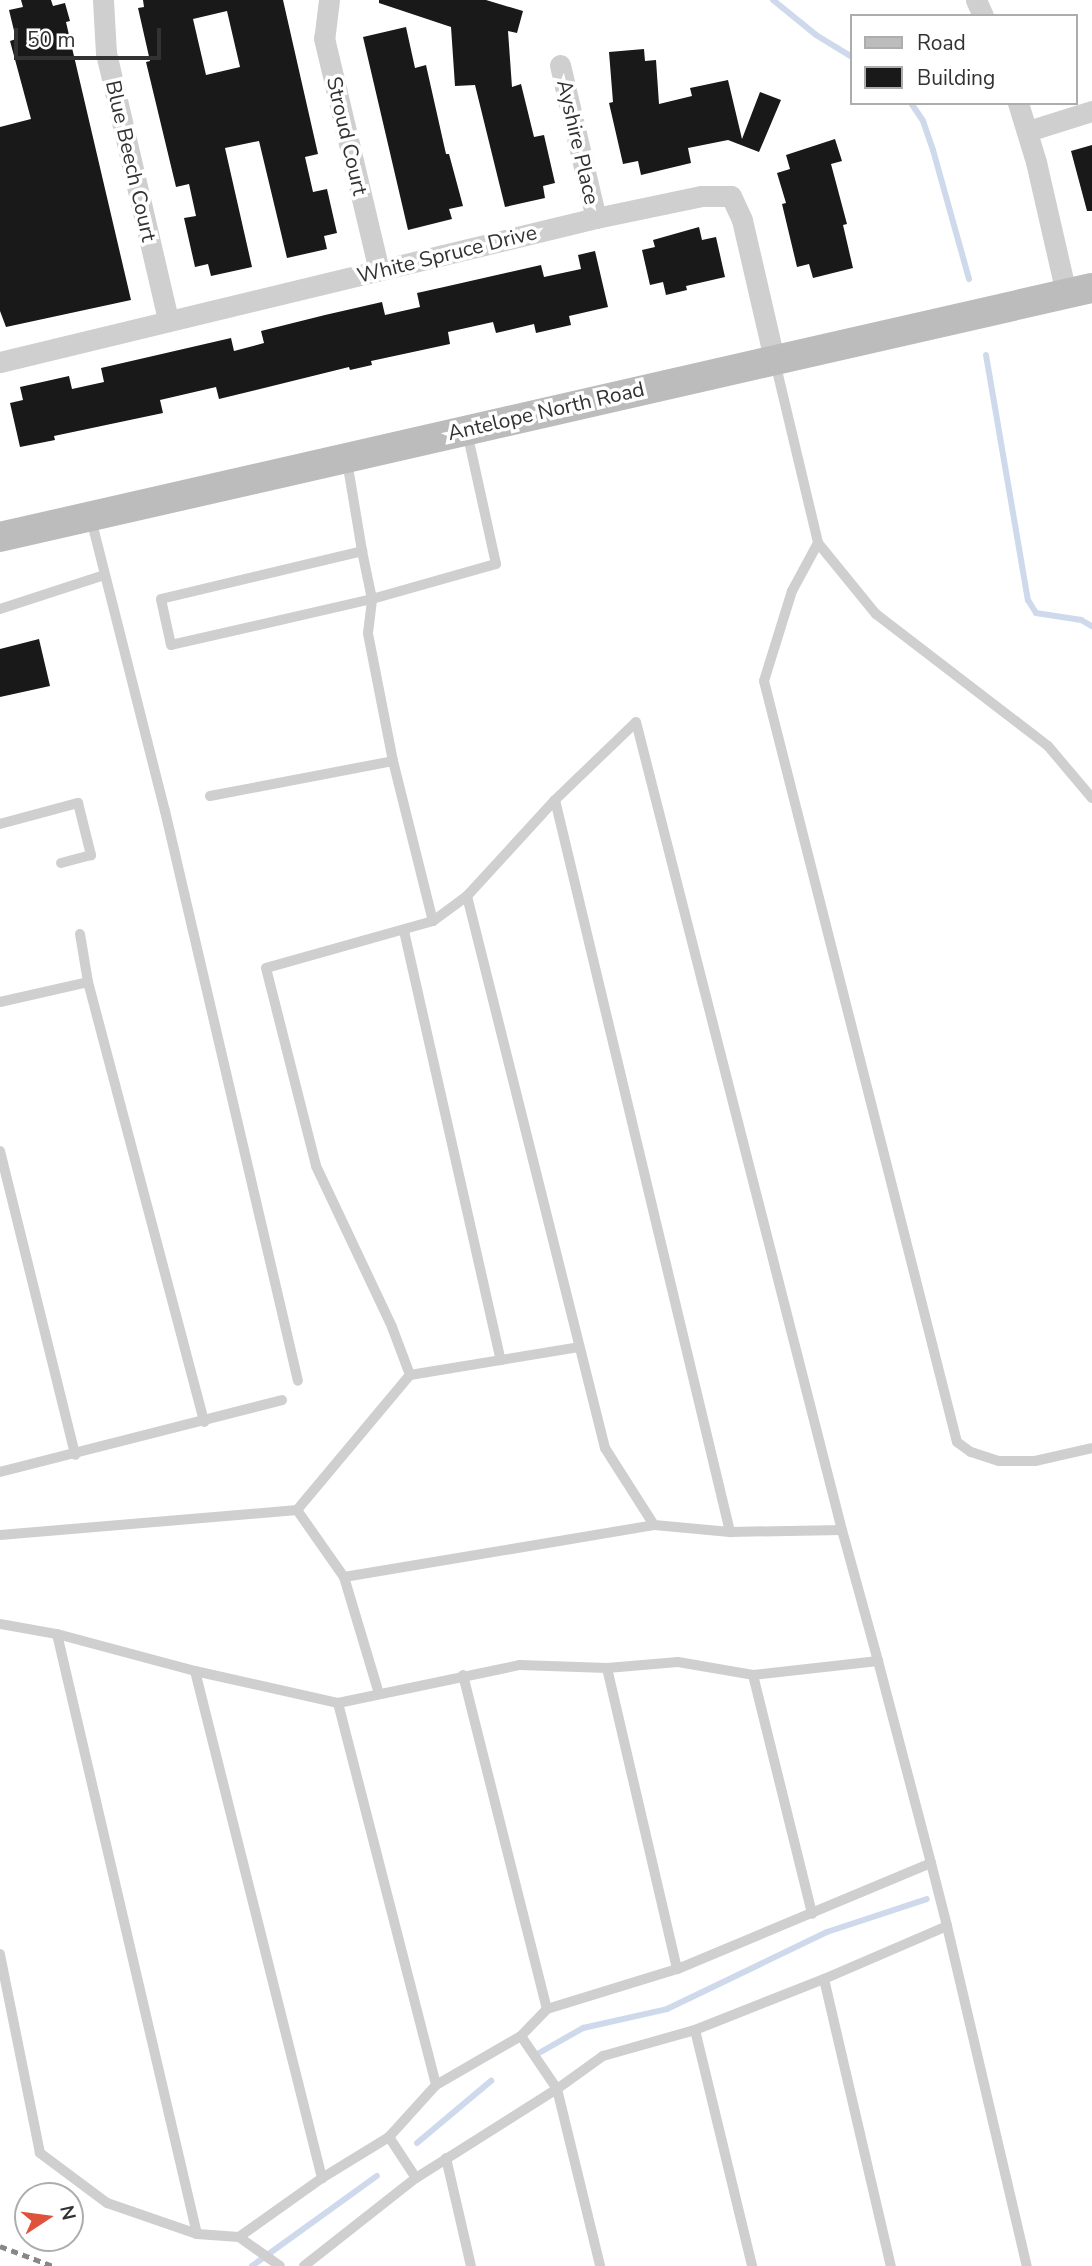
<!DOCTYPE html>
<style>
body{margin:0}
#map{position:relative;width:1092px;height:2266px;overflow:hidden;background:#fff;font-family:"Nunito Sans",sans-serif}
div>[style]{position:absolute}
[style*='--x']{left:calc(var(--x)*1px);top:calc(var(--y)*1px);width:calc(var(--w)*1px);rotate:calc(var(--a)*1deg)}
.stream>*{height:6px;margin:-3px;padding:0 3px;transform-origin:3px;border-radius:3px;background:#cedaec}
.building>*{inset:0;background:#191919}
.service>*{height:10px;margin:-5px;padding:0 5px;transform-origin:5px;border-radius:5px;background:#cfcfcf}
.minor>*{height:21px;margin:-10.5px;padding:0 10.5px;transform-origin:10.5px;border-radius:10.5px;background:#cfcfcf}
.secondary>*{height:30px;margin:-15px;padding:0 15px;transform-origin:15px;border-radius:15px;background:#bcbcbc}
.rail>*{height:5px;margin-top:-2.5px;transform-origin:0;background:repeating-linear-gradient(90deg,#878787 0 7px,transparent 0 12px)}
span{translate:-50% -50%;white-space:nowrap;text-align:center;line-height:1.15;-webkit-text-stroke:7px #fff;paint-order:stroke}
.street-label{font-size:21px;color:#323232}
.legend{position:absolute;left:850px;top:14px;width:228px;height:91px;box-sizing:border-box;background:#fff;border:2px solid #adadad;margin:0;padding:9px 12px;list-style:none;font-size:21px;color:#323232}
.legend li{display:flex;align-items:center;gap:14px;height:35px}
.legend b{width:35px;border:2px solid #adadad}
.north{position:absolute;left:14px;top:2182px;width:70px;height:70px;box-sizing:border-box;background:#fff;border:2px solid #adadad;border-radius:50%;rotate:77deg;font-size:19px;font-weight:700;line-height:28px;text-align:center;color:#323232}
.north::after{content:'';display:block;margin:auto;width:24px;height:32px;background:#df533d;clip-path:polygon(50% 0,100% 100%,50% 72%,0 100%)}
.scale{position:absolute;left:14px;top:28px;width:147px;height:32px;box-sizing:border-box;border:4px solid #323232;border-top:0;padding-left:9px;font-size:21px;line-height:24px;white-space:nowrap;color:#323232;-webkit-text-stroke:5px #fff;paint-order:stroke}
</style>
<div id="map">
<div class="stream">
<div style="--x:773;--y:0;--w:55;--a:39.1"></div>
<div style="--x:816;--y:35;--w:42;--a:31.4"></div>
<div style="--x:911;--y:103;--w:22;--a:56"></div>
<div style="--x:923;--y:121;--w:31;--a:71"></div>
<div style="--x:933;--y:150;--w:134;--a:74.4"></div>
<div style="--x:986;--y:355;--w:249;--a:80.3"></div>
<div style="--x:1028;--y:600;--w:15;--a:58"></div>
<div style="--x:1036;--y:613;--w:46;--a:8.8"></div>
<div style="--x:1081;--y:620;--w:13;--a:29"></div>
<div style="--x:539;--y:2053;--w:51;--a:-29.6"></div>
<div style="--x:583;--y:2028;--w:86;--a:-12.7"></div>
<div style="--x:667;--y:2009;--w:178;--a:-25.7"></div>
<div style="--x:827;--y:1932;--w:105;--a:-18.3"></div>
<div style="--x:417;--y:2143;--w:97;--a:-40"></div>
<div style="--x:252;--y:2266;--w:154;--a:-35.8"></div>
</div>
<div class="building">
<div style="clip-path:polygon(21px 0,51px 0,53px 6px,65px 3px,70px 21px,66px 22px,131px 300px,6px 327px,0 311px,0 127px,31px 119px,10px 41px,16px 39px,9px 10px,23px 7px)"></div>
<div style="clip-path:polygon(evenodd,143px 0,283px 0,318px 154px,305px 157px,313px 192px,327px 189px,337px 233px,324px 236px,327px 249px,287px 258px,259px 141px,225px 148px,252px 267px,211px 276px,208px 264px,195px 267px,184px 218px,196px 216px,189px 184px,176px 187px,146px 62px,150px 61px,138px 8px,144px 7px,143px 0,227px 11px,240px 67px,206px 75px,193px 19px,227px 11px)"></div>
<div style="clip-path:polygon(379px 0,486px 0,523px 11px,517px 33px,508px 31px,512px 87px,521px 84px,534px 137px,544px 135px,555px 183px,543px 186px,545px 198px,505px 207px,475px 85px,455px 86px,451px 27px,379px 3px)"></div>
<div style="clip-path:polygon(406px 27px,415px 68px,426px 65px,446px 154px,449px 154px,463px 206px,449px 209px,452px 219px,408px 230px,363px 37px)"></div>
<div style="clip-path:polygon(644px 49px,645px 61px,656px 60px,659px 104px,692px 96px,690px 88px,728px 80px,742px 139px,760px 92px,781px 100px,759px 152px,728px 140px,688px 148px,691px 163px,641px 175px,638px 161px,623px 164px,609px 103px,613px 102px,609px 52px)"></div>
<div style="clip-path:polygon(835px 139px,842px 161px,831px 164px,847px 224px,843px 225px,853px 268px,813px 278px,809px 264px,797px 267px,782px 204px,786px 203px,777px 173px,790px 169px,786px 155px)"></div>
<div style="clip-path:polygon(1092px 145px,1092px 211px,1087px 211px,1071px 151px)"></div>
<div style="clip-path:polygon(699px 227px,702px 240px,716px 237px,725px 277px,686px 286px,687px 290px,666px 295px,663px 282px,650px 285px,642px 250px,655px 247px,653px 240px)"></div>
<div style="clip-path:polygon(595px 251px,608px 307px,569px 316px,571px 325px,536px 333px,534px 324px,496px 333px,493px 322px,448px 332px,450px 344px,371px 361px,372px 365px,350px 370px,349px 367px,219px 399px,216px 387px,160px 400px,163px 413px,54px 436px,55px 440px,20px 447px,10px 403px,23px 400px,20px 387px,69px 376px,72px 389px,104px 382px,101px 368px,231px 338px,234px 351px,264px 343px,261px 331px,325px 315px,382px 302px,385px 315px,420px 307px,417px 293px,444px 287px,541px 265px,544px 277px,581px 269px,578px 255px)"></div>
<div style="clip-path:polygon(39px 639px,50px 686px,0 697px,0 649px)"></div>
</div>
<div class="service">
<div style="--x:775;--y:362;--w:186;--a:76.6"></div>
<div style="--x:818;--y:543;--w:92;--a:50.8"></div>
<div style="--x:876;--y:614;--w:217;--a:37.5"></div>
<div style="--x:1048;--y:746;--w:68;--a:49.8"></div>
<div style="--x:347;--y:461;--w:91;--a:80.5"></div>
<div style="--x:91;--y:519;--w:301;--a:75.8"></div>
<div style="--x:165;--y:811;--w:585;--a:76.87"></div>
<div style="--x:818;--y:543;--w:55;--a:118.4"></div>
<div style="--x:792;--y:591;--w:94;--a:107.3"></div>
<div style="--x:764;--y:681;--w:785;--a:75.77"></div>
<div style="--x:957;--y:1442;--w:17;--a:36"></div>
<div style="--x:971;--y:1452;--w:29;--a:18"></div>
<div style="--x:999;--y:1461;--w:36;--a:0"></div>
<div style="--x:1035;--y:1461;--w:58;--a:-12.8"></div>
<div style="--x:0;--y:609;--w:109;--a:-18.1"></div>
<div style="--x:393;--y:761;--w:165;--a:76"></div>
<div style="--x:433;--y:921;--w:42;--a:-36.3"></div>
<div style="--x:467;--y:896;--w:130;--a:-47.5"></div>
<div style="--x:555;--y:800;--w:112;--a:-43.9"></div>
<div style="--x:636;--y:722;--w:834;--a:75.7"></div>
<div style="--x:842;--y:1530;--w:112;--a:179"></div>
<div style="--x:730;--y:1532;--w:76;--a:-174.7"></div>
<div style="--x:654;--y:1525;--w:91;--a:-122.5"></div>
<div style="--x:605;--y:1448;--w:569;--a:-104.04"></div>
<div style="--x:210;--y:796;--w:186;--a:-10.8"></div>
<div style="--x:393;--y:761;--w:130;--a:-101.1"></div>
<div style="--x:368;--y:633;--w:34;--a:-83"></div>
<div style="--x:372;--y:599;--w:206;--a:167.1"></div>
<div style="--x:171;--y:645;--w:47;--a:-102.3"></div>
<div style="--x:161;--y:599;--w:207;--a:-13.4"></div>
<div style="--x:362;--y:551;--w:49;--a:78.2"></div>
<div style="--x:372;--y:599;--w:129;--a:-15.8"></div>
<div style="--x:496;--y:564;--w:135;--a:-102.4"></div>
<div style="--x:555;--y:800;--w:753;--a:76.55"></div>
<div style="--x:0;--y:824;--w:81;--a:-15.1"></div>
<div style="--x:78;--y:803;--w:54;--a:76"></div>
<div style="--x:91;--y:855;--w:31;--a:165"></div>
<div style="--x:433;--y:921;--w:173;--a:164.3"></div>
<div style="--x:266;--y:968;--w:204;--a:75.8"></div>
<div style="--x:316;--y:1166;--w:178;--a:64.7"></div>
<div style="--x:392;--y:1327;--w:51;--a:69.4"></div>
<div style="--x:410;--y:1375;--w:171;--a:-9.4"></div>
<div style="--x:404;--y:931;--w:440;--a:77.3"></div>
<div style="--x:80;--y:934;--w:49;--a:80.5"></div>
<div style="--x:88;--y:982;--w:455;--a:75.2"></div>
<div style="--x:0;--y:1002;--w:90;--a:-12.8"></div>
<div style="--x:0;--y:1151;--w:313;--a:76.1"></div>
<div style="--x:0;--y:1472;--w:291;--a:-14.3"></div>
<div style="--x:297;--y:1510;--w:82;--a:55"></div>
<div style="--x:344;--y:1577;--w:314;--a:-9.5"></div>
<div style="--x:842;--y:1530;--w:136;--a:74.6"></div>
<div style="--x:0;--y:1535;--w:298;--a:-4.8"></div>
<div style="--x:297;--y:1510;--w:176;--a:-50.1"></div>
<div style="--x:344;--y:1577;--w:122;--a:73.3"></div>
<div style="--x:0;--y:1624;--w:58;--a:10"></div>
<div style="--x:57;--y:1634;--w:143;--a:15"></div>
<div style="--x:195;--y:1671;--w:147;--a:12.6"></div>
<div style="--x:338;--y:1703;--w:186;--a:-11.8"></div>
<div style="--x:520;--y:1665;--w:87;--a:2"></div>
<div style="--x:607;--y:1668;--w:71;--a:-4.8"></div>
<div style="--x:678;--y:1662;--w:76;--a:9.8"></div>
<div style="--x:753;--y:1675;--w:126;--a:-6.4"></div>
<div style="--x:878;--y:1661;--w:209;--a:75.3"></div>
<div style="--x:931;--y:1863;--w:275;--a:157.3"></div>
<div style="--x:677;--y:1969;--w:136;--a:162.9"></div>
<div style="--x:547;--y:2009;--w:37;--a:134"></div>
<div style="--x:521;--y:2036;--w:98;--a:150"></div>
<div style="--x:436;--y:2085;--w:70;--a:132.1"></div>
<div style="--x:389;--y:2137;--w:79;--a:148.5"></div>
<div style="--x:322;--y:2178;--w:102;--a:144.6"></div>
<div style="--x:239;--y:2237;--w:42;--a:-175.9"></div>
<div style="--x:197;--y:2234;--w:95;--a:-161"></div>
<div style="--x:107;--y:2203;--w:84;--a:-143.3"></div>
<div style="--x:40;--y:2153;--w:203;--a:-101.4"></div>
<div style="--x:57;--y:1634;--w:616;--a:76.87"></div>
<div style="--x:607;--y:1668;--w:309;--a:76.9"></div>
<div style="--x:195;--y:1671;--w:523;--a:75.94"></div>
<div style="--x:463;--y:1675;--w:344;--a:75.9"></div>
<div style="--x:753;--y:1675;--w:246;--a:76.1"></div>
<div style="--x:338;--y:1703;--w:394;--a:75.6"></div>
<div style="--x:931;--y:1863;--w:65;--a:75.7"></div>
<div style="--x:824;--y:1979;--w:295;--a:76.9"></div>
<div style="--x:695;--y:2030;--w:243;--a:76.4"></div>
<div style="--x:521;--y:2036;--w:64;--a:55.8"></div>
<div style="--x:557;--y:2089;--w:182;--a:76.3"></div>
<div style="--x:389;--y:2137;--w:49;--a:56.6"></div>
<div style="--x:446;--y:2158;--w:111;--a:77"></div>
<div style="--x:239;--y:2237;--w:50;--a:35.3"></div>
<div style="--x:304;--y:2266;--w:142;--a:-38.2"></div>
<div style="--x:416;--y:2178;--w:167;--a:-32.3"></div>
<div style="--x:557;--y:2089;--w:57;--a:-35.7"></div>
<div style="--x:603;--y:2056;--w:96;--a:-15.8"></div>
<div style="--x:695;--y:2030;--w:139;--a:-21.6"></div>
<div style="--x:824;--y:1979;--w:134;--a:-23.3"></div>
<div style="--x:947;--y:1926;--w:349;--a:76.8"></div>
</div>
<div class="minor">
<div style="--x:103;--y:0;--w:53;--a:86.8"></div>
<div style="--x:106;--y:53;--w:274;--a:76.9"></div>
<div style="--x:329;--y:0;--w:38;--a:97"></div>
<div style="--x:324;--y:38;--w:239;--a:76.7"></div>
<div style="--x:976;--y:0;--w:17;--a:66"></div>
<div style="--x:560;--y:65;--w:157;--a:76.8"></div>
<div style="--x:1018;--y:103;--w:62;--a:73"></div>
<div style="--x:1036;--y:162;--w:134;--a:77.1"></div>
<div style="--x:1028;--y:131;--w:67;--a:-17.4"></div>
<div style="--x:0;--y:362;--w:613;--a:-13.58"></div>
<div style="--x:596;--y:218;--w:107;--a:-11.8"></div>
<div style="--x:701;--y:196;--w:30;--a:0"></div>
<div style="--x:731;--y:196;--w:26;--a:65"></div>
<div style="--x:742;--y:220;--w:143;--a:77"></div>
</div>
<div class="secondary">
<div style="--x:0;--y:537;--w:1120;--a:-12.85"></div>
</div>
<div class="rail">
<div style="--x:0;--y:2246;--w:57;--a:20.7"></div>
</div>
<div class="street-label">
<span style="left:347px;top:136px;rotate:77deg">Stroud Court</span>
<span style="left:578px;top:142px;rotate:77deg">Ayshire Place</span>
<span style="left:131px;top:161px;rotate:77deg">Blue Beech Court</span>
<span style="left:447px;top:254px;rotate:-14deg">White Spruce Drive</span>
<span style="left:546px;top:411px;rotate:-13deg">Antelope North Road</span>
</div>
<ul class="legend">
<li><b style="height:9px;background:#bcbcbc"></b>Road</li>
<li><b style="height:19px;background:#191919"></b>Building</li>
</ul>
<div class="north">N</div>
<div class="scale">50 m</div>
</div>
